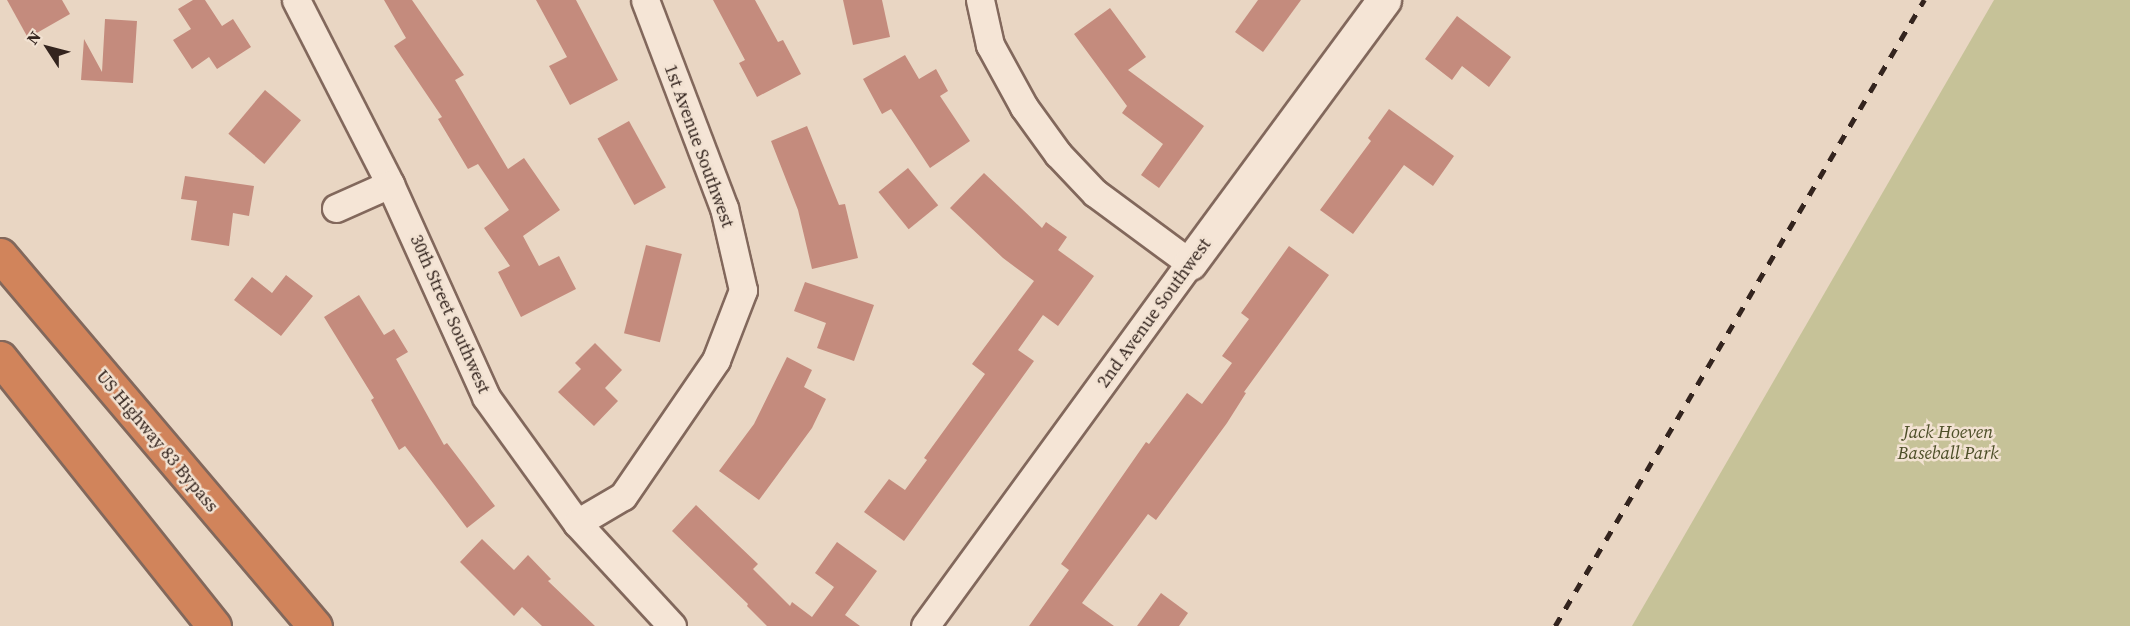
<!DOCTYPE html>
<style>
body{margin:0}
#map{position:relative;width:2130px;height:626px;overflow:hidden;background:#e9d6c3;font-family:"Source Serif 4",serif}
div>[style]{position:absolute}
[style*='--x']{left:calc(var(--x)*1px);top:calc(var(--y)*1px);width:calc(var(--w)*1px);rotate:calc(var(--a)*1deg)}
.green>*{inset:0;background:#c6c298}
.building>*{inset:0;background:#c48b7d;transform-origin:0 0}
.roads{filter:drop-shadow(2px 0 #82685c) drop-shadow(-2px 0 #82685c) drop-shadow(0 2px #82685c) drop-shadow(0 -2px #82685c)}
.street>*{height:27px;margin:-13.5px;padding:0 13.5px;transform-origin:13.5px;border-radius:13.5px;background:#f5e5d6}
.secondary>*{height:33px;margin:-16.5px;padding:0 16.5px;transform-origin:16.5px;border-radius:16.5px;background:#f5e5d6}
.highway>*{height:33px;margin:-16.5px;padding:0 16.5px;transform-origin:16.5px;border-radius:16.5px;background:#d1845b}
.rail>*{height:4.5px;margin-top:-2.25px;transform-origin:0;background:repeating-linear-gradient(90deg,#33241e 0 10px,transparent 0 20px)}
span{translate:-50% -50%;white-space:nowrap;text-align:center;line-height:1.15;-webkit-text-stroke:5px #f2e2d2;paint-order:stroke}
.street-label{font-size:18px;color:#33241e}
.park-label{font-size:18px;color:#4c4e27;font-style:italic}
.north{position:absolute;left:18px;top:18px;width:60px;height:60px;-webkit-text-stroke:4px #f2e2d2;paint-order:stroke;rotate:306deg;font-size:16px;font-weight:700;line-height:24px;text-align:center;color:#33241e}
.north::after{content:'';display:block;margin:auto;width:21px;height:27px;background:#33241e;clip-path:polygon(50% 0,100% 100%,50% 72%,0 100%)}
</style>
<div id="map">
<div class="green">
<div style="clip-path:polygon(1994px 0,2130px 0,2130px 626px,1632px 626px)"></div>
</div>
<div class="building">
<div style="clip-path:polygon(7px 0,62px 0,70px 14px,28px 38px)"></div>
<div style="clip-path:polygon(193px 0,205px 0,222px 26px,233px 19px,251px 47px,217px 69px,209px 57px,192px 69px,173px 40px,191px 29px,178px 9px)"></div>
<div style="clip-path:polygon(384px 0,412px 0,464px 75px,455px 80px,508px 169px,524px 158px,560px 210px,523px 236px,539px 266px,559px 256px,576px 289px,521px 317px,498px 272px,510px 266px,484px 228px,509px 210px,478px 164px,468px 169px,438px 119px,442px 117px,394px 46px,406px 38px)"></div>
<div style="clip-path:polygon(536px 0,576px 0,618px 80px,570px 105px,549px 66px,567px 57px)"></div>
<div style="clip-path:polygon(713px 0,755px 0,778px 42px,783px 40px,801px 74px,757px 97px,739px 63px,745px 60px)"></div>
<div style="clip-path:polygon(843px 0,882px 0,890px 37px,853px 45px)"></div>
<div style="clip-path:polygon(1258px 0,1301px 0,1263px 52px,1235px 32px)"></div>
<div style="clip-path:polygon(1110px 8px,1146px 57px,1128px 70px,1204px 126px,1159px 188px,1141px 175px,1163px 144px,1122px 113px,1127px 106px,1074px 34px)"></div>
<div style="clip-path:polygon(1457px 16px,1511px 57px,1489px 87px,1462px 66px,1452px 80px,1425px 59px)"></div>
<div style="clip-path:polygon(105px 19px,137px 21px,133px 83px,81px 80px,84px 39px,102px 72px)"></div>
<div style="clip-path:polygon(905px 55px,919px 79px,936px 69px,948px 91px,940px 96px,970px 141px,930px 168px,891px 109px,882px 114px,863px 79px)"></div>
<div style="left:265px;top:90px;width:47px;height:57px;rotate:40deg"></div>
<div style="clip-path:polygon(1389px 109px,1454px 156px,1433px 186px,1404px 165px,1353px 234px,1320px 210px,1371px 141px,1368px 138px)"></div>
<div style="left:629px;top:121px;width:76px;height:36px;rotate:61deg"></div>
<div style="clip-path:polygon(807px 126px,839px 205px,845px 204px,858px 258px,812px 269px,798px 210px,771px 141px)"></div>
<div style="left:908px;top:168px;width:48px;height:38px;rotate:51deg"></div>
<div style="clip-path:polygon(984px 173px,1042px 228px,1046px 222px,1067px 237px,1058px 250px,1094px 276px,1058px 326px,1043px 315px,1018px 350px,1034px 361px,904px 541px,864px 512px,889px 479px,905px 490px,927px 460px,924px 458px,985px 374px,972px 364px,1034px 281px,1003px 258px,950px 208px)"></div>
<div style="clip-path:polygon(185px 176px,254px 186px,249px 216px,233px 213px,229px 246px,191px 240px,197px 201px,181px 199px)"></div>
<div style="left:646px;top:245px;width:37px;height:91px;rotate:14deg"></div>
<div style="clip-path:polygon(1289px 246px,1329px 275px,1244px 392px,1246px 393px,1227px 423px,1156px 520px,1148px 514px,1082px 603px,1114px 626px,1029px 626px,1069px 570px,1061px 564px,1146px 442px,1149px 444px,1187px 393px,1202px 404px,1232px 363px,1222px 356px,1249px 319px,1241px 313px)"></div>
<div style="clip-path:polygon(286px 275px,313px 296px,281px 336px,234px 300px,252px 277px,272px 293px)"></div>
<div style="clip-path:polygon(805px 282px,874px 305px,854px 361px,817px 348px,826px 323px,794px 311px)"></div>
<div style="clip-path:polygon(359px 295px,384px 335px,394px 329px,408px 352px,396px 359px,444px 445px,447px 443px,495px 506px,467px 528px,405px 446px,399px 450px,371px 400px,374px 398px,324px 317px)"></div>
<div style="clip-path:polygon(595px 343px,622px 370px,605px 388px,618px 401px,594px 426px,558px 392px,581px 369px,575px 363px)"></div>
<div style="clip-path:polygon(787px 357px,812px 370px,804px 387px,826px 399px,812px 428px,759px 500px,719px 471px,754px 424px)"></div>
<div style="clip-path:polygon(696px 505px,758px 564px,753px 569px,790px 606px,792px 602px,812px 617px,834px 587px,815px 573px,837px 542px,877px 571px,845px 615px,860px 626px,767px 626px,747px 606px,748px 604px,672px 531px)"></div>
<div style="clip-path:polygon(482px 539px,514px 570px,528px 555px,551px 579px,548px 581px,595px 626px,542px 626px,522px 607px,514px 616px,460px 562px)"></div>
<div style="clip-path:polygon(1161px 593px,1188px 613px,1179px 626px,1137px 626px)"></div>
</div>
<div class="roads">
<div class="street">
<div style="--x:296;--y:0;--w:207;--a:62.9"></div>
<div style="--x:390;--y:184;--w:234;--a:65.7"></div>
<div style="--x:486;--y:397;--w:155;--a:54.2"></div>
<div style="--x:577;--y:523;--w:140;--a:47.3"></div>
<div style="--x:336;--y:208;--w:59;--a:-24"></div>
<div style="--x:577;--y:523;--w:53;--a:-30.4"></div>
<div style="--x:623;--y:496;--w:165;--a:-55.6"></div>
<div style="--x:716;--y:360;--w:75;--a:-68.9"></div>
<div style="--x:743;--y:290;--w:84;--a:-103"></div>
<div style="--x:724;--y:208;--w:222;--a:-110.8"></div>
<div style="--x:925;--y:626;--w:449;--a:-53.9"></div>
<div style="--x:1190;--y:263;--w:118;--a:-143.6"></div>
<div style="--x:1095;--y:193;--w:54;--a:-133.5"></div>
<div style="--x:1058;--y:154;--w:58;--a:-125.9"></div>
<div style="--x:1024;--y:107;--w:71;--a:-118.7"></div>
<div style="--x:990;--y:45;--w:46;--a:-102.5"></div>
</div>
<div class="secondary">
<div style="--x:1190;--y:263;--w:327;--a:-53.6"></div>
</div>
<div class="highway">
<div style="--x:0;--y:255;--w:487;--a:49.7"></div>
<div style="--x:0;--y:358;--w:343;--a:51.4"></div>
</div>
</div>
<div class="rail">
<div style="--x:1555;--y:626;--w:727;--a:-59.48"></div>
</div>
<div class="street-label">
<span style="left:699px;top:146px;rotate:70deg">1st Avenue Southwest</span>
<span style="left:1154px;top:313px;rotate:-54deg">2nd Avenue Southwest</span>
<span style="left:450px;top:314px;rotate:66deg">30th Street Southwest</span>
<span style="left:157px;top:441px;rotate:50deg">US Highway 83 Bypass</span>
</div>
<div class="park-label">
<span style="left:1948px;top:443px">Jack Hoeven<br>Baseball Park</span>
</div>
<div class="north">N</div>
</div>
